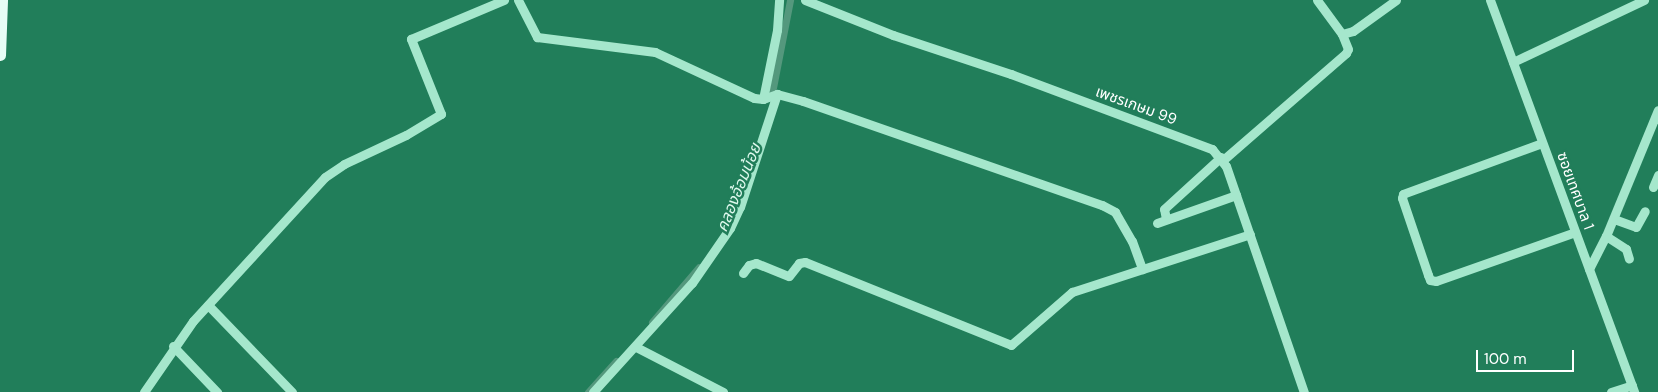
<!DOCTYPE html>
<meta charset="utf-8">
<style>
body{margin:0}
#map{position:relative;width:1658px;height:392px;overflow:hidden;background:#217e5a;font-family:"DM Sans","Noto Sans Thai",sans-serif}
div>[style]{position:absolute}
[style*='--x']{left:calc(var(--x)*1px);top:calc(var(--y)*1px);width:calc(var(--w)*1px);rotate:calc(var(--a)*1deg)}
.canal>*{height:7px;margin:-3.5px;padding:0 3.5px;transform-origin:3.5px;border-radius:3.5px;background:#54987d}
.minor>*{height:9px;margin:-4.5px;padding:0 4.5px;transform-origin:4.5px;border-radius:4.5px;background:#a5e7cc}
.major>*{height:11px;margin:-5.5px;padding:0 5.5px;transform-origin:5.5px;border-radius:5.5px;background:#e7fdf6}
span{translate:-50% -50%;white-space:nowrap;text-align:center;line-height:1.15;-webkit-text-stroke:5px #217e5a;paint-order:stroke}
.street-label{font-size:15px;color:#fff}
.water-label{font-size:16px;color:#dff9ee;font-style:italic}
.scale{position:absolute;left:1476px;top:350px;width:98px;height:22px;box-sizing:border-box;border:2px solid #fff;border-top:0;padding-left:6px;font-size:15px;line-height:18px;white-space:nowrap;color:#fff;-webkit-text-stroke:4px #217e5a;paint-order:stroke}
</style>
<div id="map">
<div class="canal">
<div style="--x:771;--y:98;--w:100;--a:-79"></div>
<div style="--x:652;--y:322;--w:72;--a:-49.5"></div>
<div style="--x:588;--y:392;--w:42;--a:-47.9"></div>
</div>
<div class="minor">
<div style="--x:518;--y:0;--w:42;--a:62.8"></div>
<div style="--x:537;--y:37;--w:119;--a:7.2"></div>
<div style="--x:655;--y:52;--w:109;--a:24.9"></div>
<div style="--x:754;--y:98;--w:9;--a:6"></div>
<div style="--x:763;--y:99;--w:15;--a:-20"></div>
<div style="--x:777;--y:94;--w:27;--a:15"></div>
<div style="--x:803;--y:101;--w:317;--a:19.2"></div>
<div style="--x:1102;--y:205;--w:15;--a:28"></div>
<div style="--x:1115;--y:212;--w:34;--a:60"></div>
<div style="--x:1132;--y:241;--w:30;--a:70"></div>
<div style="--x:805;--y:0;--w:95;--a:21.7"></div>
<div style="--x:893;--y:35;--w:124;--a:18.3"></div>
<div style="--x:1011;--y:74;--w:215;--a:20.5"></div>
<div style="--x:1212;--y:149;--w:22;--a:51"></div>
<div style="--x:1226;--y:166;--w:239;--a:71"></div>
<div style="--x:1317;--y:0;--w:42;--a:53.7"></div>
<div style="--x:1342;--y:34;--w:11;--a:-15"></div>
<div style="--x:1353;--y:31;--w:53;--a:-35.8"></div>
<div style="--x:1490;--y:0;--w:418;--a:69.8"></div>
<div style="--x:1513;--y:62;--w:145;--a:-25.3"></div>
<div style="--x:763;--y:99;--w:70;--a:-78.5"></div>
<div style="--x:777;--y:30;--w:30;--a:-86"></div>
<div style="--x:1542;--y:143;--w:148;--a:159.9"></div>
<div style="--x:1403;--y:194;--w:4;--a:104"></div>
<div style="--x:1402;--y:198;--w:81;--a:71.3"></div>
<div style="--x:1428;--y:275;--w:5;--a:68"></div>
<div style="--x:1430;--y:280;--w:6;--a:9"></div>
<div style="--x:1436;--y:281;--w:147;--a:-19.4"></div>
<div style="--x:1223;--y:160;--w:163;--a:-41"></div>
<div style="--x:1346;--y:53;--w:4;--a:-63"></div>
<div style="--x:1348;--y:49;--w:16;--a:-112"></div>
<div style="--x:1653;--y:187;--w:13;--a:-67"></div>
<div style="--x:1166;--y:219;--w:10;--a:-101"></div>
<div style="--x:1164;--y:209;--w:77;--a:-42.4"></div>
<div style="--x:1614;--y:219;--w:23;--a:20"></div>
<div style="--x:1636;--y:227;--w:18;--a:-61"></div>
<div style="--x:1157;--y:223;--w:84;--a:-19.5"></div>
<div style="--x:1606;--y:236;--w:24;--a:33"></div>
<div style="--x:1626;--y:249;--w:10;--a:73"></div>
<div style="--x:1589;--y:269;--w:37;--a:-63"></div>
<div style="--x:1606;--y:236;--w:136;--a:-67.6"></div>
<div style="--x:743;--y:273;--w:10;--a:-53"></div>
<div style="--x:749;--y:265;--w:7;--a:-16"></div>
<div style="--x:756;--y:263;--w:35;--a:22"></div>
<div style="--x:789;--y:276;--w:16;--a:-52"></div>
<div style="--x:799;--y:263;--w:6;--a:-9"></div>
<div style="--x:805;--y:262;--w:222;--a:21.9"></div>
<div style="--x:1011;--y:345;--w:81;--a:-41"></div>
<div style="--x:1072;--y:292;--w:187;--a:-18"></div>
<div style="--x:208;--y:305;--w:121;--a:46"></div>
<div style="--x:173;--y:346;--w:64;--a:46.3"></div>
<div style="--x:636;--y:347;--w:98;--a:27.3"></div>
<div style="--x:144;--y:392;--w:86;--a:-55.4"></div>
<div style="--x:193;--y:321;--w:195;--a:-47.5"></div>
<div style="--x:325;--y:177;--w:23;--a:-34"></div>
<div style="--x:344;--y:164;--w:68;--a:-25.1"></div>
<div style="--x:406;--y:135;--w:41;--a:-31"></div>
<div style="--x:441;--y:114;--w:81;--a:-111.8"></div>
<div style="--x:411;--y:39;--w:101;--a:-22.8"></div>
<div style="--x:593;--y:392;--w:147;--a:-47.8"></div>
<div style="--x:692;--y:283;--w:67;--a:-55.4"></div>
<div style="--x:730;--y:228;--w:23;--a:-65"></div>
<div style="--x:740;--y:207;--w:119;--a:-71.9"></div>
<div style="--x:1611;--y:392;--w:22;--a:-18"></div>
</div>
<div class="major">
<div style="--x:0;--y:55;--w:55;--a:-87.9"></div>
</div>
<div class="street-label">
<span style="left:1136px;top:106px;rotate:20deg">เพชรเกษม 99</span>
<span style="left:1575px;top:191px;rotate:70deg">ซอยเทศบาล 1</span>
</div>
<div class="water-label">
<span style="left:739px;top:188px;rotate:-68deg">คลองอ้อมน้อย</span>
</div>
<div class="scale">100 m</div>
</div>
